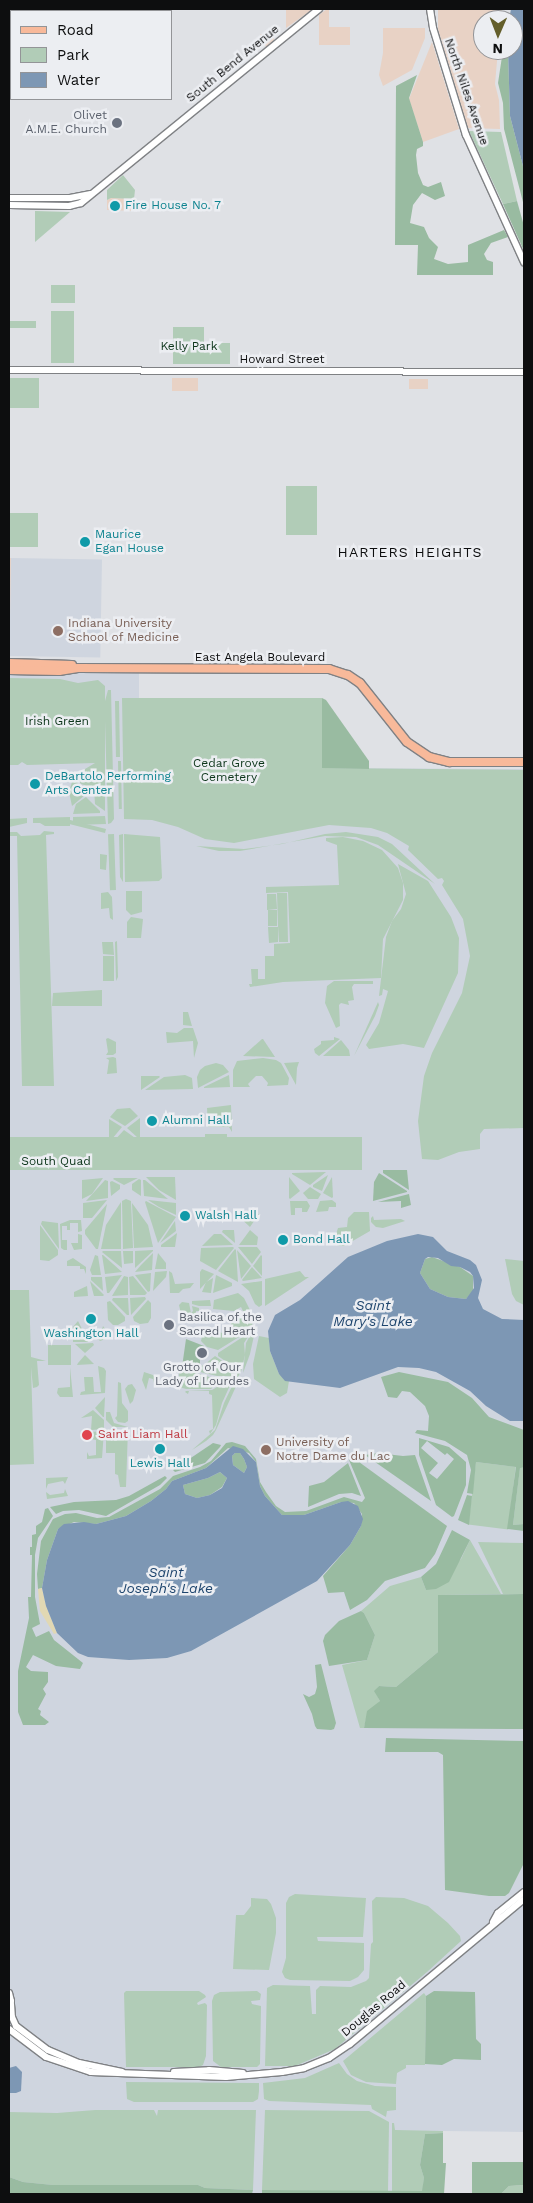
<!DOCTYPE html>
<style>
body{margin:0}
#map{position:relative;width:533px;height:2203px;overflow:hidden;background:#dfe1e5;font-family:"Work Sans",sans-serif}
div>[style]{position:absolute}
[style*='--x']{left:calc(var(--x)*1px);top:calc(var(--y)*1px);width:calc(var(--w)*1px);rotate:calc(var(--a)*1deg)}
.commercial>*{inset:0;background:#e8d2c5;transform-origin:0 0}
.built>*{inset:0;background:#cfd5df;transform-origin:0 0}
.green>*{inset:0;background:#b1ccb7;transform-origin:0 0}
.forest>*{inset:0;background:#99bba1}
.sand>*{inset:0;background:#e1d8b3}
.water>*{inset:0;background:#7d97b4}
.roads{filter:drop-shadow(1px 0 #7f8184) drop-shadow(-1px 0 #7f8184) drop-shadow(0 1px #7f8184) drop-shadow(0 -1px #7f8184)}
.minor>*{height:6px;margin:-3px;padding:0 3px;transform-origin:3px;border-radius:3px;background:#fff}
.major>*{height:8px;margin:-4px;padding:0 4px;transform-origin:4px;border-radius:4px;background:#f8b99a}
.dots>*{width:14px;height:14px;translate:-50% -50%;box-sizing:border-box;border:2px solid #eceef2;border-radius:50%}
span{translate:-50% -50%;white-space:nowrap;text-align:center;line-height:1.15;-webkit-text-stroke:5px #eceef2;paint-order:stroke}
.street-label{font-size:12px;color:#0d0e0f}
.worship-label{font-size:12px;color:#5b616d}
.right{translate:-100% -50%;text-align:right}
.left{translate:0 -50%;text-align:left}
.culture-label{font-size:12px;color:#0d838f}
.park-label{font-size:12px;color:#0c351a}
.education-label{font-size:12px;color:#785e54}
.health-label{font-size:12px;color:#be3a42}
.neighbourhood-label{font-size:14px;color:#0d0e0f;letter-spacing:1px}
.water-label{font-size:14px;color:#1e456e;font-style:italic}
.frame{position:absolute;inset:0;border:10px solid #0d0e0f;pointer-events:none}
.legend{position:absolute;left:10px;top:10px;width:162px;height:90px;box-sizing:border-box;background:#eceef2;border:1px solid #939497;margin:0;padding:6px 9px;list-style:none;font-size:15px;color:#0d0e0f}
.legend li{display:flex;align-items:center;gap:10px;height:25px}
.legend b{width:25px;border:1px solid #939497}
.north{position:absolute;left:473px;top:10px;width:50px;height:50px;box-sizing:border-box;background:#eceef2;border:1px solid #939497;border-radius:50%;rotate:181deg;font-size:14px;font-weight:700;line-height:20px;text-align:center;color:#0d0e0f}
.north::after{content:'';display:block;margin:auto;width:18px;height:22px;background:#635e2b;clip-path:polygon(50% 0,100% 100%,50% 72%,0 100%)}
</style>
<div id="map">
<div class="commercial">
<div style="clip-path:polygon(286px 9px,313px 9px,286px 28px)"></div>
<div style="clip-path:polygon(327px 9px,329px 9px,329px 27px,350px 27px,350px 45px,319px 45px,319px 15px)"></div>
<div style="clip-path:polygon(438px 9px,502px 9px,500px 20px,483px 20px,483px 50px,498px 50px,495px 84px,499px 100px,500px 129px,468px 128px,438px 29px)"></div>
<div style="clip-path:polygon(383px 28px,425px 28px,425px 38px,412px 70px,383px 86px,379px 75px,383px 53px)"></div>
<div style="clip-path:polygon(260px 34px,274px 35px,274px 40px,266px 47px)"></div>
<div style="clip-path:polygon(432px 42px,459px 129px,423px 142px,409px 99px)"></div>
<div style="clip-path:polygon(111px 198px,136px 199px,136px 211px,107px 210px,107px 200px)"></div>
<div style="left:172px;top:378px;width:26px;height:13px"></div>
<div style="left:409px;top:379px;width:19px;height:10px"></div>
<div style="clip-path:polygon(9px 558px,11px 558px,13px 656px,9px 655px)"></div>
</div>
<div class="built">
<div style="left:11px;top:558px;width:91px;height:98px;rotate:1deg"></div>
<div style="clip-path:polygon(9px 673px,139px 673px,139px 698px,322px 698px,323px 768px,524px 769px,524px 2132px,443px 2131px,442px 2194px,9px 2194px)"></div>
</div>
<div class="green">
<div style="clip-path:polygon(469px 131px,501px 132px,517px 201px,503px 204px)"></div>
<div style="clip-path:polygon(123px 175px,135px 190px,134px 199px,111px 198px,107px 200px,107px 190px)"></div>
<div style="clip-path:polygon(35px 211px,70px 212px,35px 242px)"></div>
<div style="left:51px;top:285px;width:24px;height:18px"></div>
<div style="left:51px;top:311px;width:23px;height:52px"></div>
<div style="left:9px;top:321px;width:27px;height:7px"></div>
<div style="clip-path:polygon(173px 327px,204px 327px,204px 343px,230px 343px,230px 364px,173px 364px)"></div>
<div style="left:9px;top:378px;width:30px;height:30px"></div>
<div style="left:286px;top:486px;width:31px;height:49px"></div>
<div style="left:9px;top:513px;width:29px;height:34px"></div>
<div style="clip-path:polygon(9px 678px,60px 679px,78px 683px,98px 680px,105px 686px,105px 701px,108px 690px,111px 690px,114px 819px,111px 823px,108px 824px,105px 721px,105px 811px,95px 804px,94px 788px,81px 784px,77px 777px,80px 772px,95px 763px,27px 765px,22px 762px,18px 765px,9px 765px)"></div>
<div style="clip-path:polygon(122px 698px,322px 698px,323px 768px,524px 770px,524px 1128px,484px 1129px,480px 1134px,480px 1149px,459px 1152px,438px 1160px,422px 1159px,418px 1121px,424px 1076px,432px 1053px,462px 993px,470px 956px,463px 919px,442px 885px,444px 881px,442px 878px,438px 879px,408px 850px,409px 846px,387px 833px,371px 828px,329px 825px,234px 843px,205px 839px,178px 827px,152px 820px,124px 819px)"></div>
<div style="left:119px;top:701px;width:56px;height:4px;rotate:89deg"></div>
<div style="left:121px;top:761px;width:48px;height:3px;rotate:89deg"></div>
<div style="clip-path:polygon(76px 780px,85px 795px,72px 806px,69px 792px,72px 782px)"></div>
<div style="clip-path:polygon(86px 797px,100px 811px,100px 813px,73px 814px,76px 804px)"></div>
<div style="clip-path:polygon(105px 816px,106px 824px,75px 825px,73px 822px,73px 817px)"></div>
<div style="clip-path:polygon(70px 817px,70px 826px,45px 826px,40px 823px,33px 823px,33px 818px)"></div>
<div style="clip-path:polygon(27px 818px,27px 823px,9px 827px,9px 819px)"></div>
<div style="left:106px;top:829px;width:4px;height:44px;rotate:104deg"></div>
<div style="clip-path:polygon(44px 831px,54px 832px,54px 834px,46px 835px,54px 1086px,22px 1086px,17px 836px,9px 836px,9px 832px,17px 832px,21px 836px,40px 835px)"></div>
<div style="clip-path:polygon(346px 832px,378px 837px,392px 844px,435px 884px,378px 845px,356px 837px,325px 836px,240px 851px,219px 851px,196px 846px,244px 849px,282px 844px,325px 834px)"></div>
<div style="left:114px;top:834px;width:56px;height:6px;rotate:88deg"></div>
<div style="clip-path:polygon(123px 834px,123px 882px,120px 877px,119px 835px)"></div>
<div style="clip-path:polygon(124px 834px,160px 837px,162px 878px,159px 881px,125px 882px)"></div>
<div style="clip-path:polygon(343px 837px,363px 841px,382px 850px,398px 868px,403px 883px,403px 900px,383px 939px,381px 978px,283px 982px,250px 987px,249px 984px,252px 984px,251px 969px,258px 969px,258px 979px,265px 979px,265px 956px,274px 956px,274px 944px,290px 943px,288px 892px,266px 893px,266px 887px,339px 885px,337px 845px,326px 841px,326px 838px)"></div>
<div style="clip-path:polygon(100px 854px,107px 855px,106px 870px,100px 869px)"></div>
<div style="clip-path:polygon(398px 864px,428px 881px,451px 917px,459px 938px,458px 973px,424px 1048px,403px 1044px,369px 1049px,366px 1045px,379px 1023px,388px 991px,383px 989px,382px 995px,379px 996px,386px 937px,392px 921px,401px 909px,406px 894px)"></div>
<div style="clip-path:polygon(126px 891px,142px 891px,142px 912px,131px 915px,126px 910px)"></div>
<div style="clip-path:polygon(108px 892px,112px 897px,113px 920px,110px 918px,109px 908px,101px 909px,101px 893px)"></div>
<div style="clip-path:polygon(277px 893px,287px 893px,288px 942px,279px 942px,278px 926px,281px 926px,278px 926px)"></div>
<div style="clip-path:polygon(267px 894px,276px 894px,277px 909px,267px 910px)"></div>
<div style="left:268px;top:910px;width:9px;height:16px"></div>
<div style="clip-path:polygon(131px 917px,143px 919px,141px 938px,127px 938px,127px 922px)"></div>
<div style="clip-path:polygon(268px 927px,278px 927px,278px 942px,269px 943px)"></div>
<div style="clip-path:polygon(117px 941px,118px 977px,116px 981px,115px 942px)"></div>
<div style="clip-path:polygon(102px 942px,113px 942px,114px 955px,103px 954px)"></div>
<div style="left:114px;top:956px;width:25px;height:11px;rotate:90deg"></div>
<div style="clip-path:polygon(373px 981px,373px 984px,354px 984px,352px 987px,354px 1000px,348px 1001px,349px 1005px,341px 1003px,339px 1005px,340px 1026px,336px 1028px,325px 1003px,327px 986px,334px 981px)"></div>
<div style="clip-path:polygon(102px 990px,102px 1006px,52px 1006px,53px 993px)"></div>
<div style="clip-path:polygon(378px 1002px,379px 1005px,375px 1016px,354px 1056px)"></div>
<div style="clip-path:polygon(183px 1012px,188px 1012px,192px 1026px,183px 1025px)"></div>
<div style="clip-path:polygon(184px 1028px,193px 1028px,198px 1043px,194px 1058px,193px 1041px,167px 1043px,166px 1032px,177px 1033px)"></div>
<div style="clip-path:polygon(321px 1037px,321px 1041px,334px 1040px,334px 1037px,340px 1039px,319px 1056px,315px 1053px,314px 1049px,321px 1044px)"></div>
<div style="clip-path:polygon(108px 1038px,116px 1042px,116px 1053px,113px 1055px,106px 1055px,108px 1052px,106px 1039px)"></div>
<div style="clip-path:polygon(263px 1039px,275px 1057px,243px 1056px,262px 1039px)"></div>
<div style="clip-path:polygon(341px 1040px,349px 1050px,350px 1056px,323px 1056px)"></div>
<div style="clip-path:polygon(113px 1057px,116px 1058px,117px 1073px,107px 1074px,109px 1060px,106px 1058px)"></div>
<div style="clip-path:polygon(263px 1058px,276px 1060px,281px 1063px,289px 1078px,288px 1085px,267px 1086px,268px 1083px,262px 1076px,256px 1076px,248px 1084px,250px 1087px,233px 1087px,233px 1070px,237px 1061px)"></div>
<div style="clip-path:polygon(299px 1062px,297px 1068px,296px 1085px,284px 1063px)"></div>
<div style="clip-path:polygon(216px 1063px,223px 1065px,229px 1072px,198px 1088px,197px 1077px,200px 1070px,205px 1066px)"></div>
<div style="clip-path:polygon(185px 1075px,192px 1078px,193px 1089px,145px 1090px,164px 1077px)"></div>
<div style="clip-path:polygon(229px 1075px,230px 1087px,204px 1088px,204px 1087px)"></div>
<div style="clip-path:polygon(159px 1076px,160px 1077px,141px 1090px,141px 1076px)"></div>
<div style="clip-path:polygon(231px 1105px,232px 1132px,229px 1127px,208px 1127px,207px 1108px)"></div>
<div style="clip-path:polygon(130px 1108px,138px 1116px,125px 1126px,110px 1117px,117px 1109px)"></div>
<div style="clip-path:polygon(140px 1118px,140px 1137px,138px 1138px,127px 1128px)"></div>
<div style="clip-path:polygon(109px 1119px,122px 1127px,112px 1139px,109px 1138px)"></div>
<div style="clip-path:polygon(124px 1130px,138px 1140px,137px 1142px,112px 1143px)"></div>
<div style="left:227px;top:1134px;width:5px;height:22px;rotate:90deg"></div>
<div style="left:362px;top:1137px;width:33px;height:353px;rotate:90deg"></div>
<div style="clip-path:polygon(326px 1172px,310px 1185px,292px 1174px,292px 1173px)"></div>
<div style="clip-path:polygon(328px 1175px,322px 1191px,313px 1187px,313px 1185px)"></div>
<div style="clip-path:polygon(146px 1177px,175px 1177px,176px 1200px,159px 1190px)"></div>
<div style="clip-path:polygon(289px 1177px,300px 1191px,290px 1199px,289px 1198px)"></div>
<div style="clip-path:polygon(332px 1177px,333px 1197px,332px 1198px,323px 1193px)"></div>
<div style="clip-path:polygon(103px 1178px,92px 1194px,82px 1199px,82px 1180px)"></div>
<div style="clip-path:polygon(138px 1178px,124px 1185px,113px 1179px,114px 1178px)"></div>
<div style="clip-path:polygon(139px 1179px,141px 1180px,141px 1196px,132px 1190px,132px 1184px)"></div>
<div style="clip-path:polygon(105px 1180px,108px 1181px,108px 1198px,86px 1201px)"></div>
<div style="clip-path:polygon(143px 1180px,145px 1180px,168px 1199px,144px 1196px)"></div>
<div style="clip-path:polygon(112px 1181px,120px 1185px,120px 1189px,111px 1196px,110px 1182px)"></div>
<div style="clip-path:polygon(310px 1187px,321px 1194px,318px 1199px,308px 1199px,303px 1193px)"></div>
<div style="clip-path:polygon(126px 1199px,131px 1201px,133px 1248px,123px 1249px,122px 1201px)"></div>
<div style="clip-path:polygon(107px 1200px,92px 1218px,83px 1218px,83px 1203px)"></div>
<div style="clip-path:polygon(148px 1200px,176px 1203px,176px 1215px,159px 1207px)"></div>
<div style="clip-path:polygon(332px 1200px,336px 1203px,336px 1207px,329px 1207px,328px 1211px,316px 1212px,320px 1201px)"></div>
<div style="clip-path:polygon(146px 1201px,176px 1217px,158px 1243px,145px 1202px)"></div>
<div style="clip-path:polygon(307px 1201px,310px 1206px,307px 1212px,302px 1212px,302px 1208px,295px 1208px,295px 1215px,291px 1215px,290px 1201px)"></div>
<div style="clip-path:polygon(121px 1202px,121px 1249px,101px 1249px,106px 1225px)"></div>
<div style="clip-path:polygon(132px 1203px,148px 1225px,153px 1247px,134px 1248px)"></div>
<div style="clip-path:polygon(107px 1204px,98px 1249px,96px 1249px,85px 1234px,85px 1230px)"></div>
<div style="clip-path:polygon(354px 1212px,369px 1212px,370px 1231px,344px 1246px,339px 1246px,334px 1240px,338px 1228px,347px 1227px,348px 1218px)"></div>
<div style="clip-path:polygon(259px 1214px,250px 1227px,237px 1215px,238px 1215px)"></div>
<div style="clip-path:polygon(373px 1216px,374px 1220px,401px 1219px,405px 1221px,383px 1228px,376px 1227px,371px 1222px,371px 1218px)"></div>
<div style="clip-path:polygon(70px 1220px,81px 1220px,82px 1231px,78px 1232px,78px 1223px,70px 1223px,70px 1230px,67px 1230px,67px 1226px,62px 1226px,62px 1240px,67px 1240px,67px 1250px,64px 1250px,61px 1248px,60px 1224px)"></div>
<div style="clip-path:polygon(42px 1221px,58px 1223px,59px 1249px,41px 1224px)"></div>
<div style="clip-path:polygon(175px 1221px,176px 1231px,160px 1243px)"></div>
<div style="clip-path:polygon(40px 1225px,58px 1250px,58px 1255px,49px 1261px,40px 1260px)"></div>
<div style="clip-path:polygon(223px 1230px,234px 1230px,235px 1243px,222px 1232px)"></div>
<div style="clip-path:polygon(250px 1230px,258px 1237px,257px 1245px,239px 1245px)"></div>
<div style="clip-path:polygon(177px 1233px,175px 1247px,161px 1247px,161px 1245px)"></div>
<div style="clip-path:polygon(78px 1234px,82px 1235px,82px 1249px,74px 1250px,71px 1243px,78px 1243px)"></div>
<div style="clip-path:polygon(214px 1234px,221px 1234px,233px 1245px,202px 1246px)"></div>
<div style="clip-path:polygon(238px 1247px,257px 1247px,261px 1252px,252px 1264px)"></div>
<div style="clip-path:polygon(201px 1248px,233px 1247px,234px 1248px,216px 1270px,200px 1261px)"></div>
<div style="clip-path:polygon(235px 1249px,236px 1250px,238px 1282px,218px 1271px)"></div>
<div style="clip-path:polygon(153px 1250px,153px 1251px,135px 1268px,135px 1251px)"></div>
<div style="clip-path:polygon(237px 1250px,251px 1266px,241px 1279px)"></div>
<div style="clip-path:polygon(121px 1251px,122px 1268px,102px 1252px,103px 1251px)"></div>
<div style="clip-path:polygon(133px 1251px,133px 1263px,124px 1264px,123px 1251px)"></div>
<div style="clip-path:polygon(153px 1253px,152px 1270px,135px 1272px,141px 1265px)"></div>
<div style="clip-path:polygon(158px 1253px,166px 1263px,166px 1269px,155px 1269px)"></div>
<div style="clip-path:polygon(95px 1255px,98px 1256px,101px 1275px,92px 1275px,90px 1270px)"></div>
<div style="clip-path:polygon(102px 1255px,103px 1255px,122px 1272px,105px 1274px)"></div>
<div style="clip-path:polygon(261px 1255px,262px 1256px,262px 1276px,253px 1266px)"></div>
<div style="clip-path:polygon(73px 1258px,86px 1267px,86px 1274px,84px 1269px,80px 1269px,80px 1266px,67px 1266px,67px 1261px)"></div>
<div style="clip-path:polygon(505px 1259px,524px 1261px,524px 1305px,516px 1301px,512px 1294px)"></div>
<div style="clip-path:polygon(252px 1267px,262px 1278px,243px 1281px,242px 1280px)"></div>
<div style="clip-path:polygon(202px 1269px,214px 1274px,200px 1289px,200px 1272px)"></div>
<div style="clip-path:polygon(167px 1271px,166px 1277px,153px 1291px,155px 1272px)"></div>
<div style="clip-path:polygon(169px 1271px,172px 1273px,175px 1284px,194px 1283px,190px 1288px,183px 1289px,179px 1293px,170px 1293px)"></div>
<div style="clip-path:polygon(300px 1271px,305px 1277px,309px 1277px,265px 1306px,265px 1279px)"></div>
<div style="clip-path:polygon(151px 1273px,150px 1291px,148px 1292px,135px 1275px)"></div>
<div style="clip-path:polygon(122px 1275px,109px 1293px,107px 1293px,105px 1277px)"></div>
<div style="clip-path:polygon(216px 1275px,232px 1283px,232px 1286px,213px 1293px)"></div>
<div style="clip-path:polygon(124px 1276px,128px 1277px,128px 1295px,112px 1296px)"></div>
<div style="clip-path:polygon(133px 1276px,147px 1293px,145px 1295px,130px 1295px,129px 1277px)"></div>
<div style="clip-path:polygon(91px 1277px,102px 1277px,103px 1291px,91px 1280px)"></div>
<div style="clip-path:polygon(213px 1278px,211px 1293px,202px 1292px,206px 1282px)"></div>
<div style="clip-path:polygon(90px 1281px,104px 1295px,103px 1296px,94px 1296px)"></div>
<div style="clip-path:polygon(262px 1281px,262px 1305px,259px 1307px,255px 1304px,249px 1291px,241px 1284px)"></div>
<div style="clip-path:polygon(87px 1286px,88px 1296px,74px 1297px,74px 1292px)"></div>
<div style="clip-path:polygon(9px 1290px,29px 1290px,31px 1357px,46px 1361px,37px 1361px,39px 1385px,37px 1387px,33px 1388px,31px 1367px,34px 1464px,9px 1465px)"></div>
<div style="clip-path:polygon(238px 1293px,244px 1298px,252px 1314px,244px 1313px,241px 1307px,234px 1311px,213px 1309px,214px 1300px)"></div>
<div style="clip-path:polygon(145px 1297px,146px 1299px,131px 1315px,130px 1298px)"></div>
<div style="clip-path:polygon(113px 1298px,128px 1298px,129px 1315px,127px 1315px,112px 1300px)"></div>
<div style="clip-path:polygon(148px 1300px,151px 1303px,151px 1318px,148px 1323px,140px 1324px,134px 1321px,133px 1317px)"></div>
<div style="clip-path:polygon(210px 1300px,211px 1306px,199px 1306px,192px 1304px,192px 1301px)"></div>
<div style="clip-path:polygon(110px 1301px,125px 1317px,125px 1321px,118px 1325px,113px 1325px,108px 1320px,107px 1302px)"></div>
<div style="clip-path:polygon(182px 1302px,189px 1303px,191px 1313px,193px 1311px,192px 1306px,199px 1308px,199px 1311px,196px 1311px,196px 1317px,181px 1314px,179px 1305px)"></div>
<div style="clip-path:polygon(253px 1316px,252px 1329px,218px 1350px,207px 1347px,201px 1341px,203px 1332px,213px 1329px,222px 1333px,228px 1333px,231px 1331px,231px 1323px,234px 1323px,235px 1317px)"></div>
<div style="clip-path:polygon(78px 1321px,88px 1341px,88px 1342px,73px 1342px,73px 1327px)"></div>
<div style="clip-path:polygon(103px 1326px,111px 1337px,100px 1341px,99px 1340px)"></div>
<div style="clip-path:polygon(253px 1330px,255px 1331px,250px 1354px,243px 1373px,246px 1343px)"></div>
<div style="clip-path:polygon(252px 1331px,244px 1343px,245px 1355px,241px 1372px,218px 1356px,218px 1353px)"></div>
<div style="clip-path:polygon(259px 1336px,269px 1338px,270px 1351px,279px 1374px,289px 1381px,287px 1393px,280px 1397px,254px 1379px,253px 1364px)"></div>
<div style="clip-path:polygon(93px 1343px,94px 1345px,85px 1353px,75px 1344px)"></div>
<div style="left:71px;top:1345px;width:20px;height:23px;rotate:90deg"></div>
<div style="clip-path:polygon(85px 1355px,94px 1364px,77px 1365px,78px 1363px)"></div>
<div style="clip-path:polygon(215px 1356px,240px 1373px,238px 1377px,217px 1376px,192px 1370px,204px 1365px)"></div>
<div style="clip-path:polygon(98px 1366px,104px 1368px,106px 1371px,105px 1393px,80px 1395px,81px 1392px,85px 1391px,84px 1377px,93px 1377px,94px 1392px,101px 1392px)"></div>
<div style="clip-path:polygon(70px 1367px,73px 1397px,60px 1397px,57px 1393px,58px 1388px,70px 1387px)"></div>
<div style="clip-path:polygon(179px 1369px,217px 1379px,217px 1383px,211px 1389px,186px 1389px,179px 1387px)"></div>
<div style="clip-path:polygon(144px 1372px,153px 1375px,158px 1383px,154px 1383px,153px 1379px,149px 1378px,146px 1390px,142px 1380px)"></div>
<div style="clip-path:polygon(219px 1380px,232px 1379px,232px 1381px,222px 1403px,216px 1425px,210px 1434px,209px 1431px,213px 1429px,212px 1395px,209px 1394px,209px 1391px,189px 1391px,188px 1394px,185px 1392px,186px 1391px,212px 1390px,217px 1387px)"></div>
<div style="clip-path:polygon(235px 1380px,239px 1380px,216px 1430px,213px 1435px,206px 1441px,192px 1450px,215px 1430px,224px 1403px)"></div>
<div style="clip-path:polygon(118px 1382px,121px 1383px,122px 1403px,128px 1411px,128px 1421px,125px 1423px,118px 1422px,115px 1418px,117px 1416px)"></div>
<div style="clip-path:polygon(132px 1384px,136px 1390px,133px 1401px,130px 1404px,125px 1389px,128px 1385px)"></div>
<div style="clip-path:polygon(105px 1397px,104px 1417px,103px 1417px,95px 1408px)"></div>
<div style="clip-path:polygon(93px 1410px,104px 1420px,104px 1429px,91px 1430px,92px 1416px,81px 1418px)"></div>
<div style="clip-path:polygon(106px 1412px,110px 1412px,114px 1423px,128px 1427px,113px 1427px,106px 1420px)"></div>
<div style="clip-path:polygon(128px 1429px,126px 1487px,120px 1487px,118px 1475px,115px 1474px,115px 1453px,106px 1453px,106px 1432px)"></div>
<div style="clip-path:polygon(104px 1431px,102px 1458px,87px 1459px,87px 1452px,89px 1456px,96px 1455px,96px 1440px,91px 1439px,91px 1432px)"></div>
<div style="left:476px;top:1462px;width:40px;height:63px;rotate:7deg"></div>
<div style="clip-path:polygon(520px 1467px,524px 1467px,524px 1524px,513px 1525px)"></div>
<div style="clip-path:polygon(68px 1477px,65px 1484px,63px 1481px,48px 1484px,46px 1489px,46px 1478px)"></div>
<div style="clip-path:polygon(65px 1489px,68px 1496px,47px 1499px,46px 1492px,50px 1495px,64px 1493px)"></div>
<div style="clip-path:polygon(470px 1540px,501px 1594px,439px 1595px,438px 1652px,396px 1687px,379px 1686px,375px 1691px,380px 1701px,366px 1719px,364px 1728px,360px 1728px,342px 1665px,367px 1660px,375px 1635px,364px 1613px,361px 1611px,390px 1586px,421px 1577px,426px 1590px,461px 1559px)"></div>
<div style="clip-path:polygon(478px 1542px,524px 1543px,524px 1594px,503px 1594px)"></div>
<div style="clip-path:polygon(295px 1894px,366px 1898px,363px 1937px,317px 1937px,318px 1941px,364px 1943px,364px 1970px,358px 1977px,350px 1981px,290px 1980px,285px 1978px,282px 1972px,286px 1958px,286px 1903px,289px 1897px)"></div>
<div style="clip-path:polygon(376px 1897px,404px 1898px,428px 1906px,448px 1923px,460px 1936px,461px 1941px,427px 1972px,335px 2049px,295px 2066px,265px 2066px,267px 1988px,273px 1985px,310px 1986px,312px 2014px,316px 2014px,316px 1990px,320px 1986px,351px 1987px,366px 1981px,369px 1978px,371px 1944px,373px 1942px,372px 1901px)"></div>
<div style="clip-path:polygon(251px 1898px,267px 1899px,271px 1904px,276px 1918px,276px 1933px,269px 1970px,233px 1969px,236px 1915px,244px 1915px,251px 1906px)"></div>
<div style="clip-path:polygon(126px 1991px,199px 1991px,205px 1995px,206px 1997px,197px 2003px,198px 2005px,205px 2003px,207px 2005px,206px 2056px,203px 2065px,199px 2067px,126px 2067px,124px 1993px)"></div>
<div style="clip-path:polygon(220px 1992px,257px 1991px,261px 1994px,260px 2000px,251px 2001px,252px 2004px,261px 2006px,260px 2064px,257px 2067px,221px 2067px,213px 2061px,212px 2001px,214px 1995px)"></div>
<div style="clip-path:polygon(424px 1993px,426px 1996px,425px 2065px,406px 2065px,406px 2068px,397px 2073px,396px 2084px,366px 2082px,351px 2075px,343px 2061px)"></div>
<div style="clip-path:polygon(339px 2063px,347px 2074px,357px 2081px,375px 2086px,396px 2087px,396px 2110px,387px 2111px,386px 2117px,372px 2109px,371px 2105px,269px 2101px,264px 2099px,263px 2083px,305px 2078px)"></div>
<div style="clip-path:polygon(126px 2082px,259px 2083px,259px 2091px,258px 2099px,253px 2102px,134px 2102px,127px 2099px)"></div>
<div style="clip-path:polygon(95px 2110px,154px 2110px,157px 2116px,158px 2110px,256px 2110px,253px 2190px,205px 2188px,198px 2185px,53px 2185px,23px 2182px,9px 2177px,9px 2112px,57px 2113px)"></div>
<div style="clip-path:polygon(265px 2110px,369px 2111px,389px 2122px,388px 2192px,262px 2190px)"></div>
<div style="clip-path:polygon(392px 2123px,394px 2123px,395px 2130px,443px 2131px,443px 2133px,425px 2134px,420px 2165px,424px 2178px,423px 2191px,392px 2192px)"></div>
<div style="clip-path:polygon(524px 2185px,524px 2194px,501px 2194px,509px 2186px)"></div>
</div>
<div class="forest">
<div style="clip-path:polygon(503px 50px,508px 50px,510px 116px,524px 170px,524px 206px,504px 129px,503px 103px,498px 83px)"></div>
<div style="clip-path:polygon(417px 75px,409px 98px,423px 142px,423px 146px,417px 149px,416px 155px,418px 173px,423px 185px,428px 187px,441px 182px,445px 196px,435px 200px,422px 193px,413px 205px,410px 223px,424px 227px,429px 238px,438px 247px,434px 259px,448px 264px,468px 262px,468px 245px,504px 230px,508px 237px,491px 243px,484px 254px,487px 260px,493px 262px,493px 275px,417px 275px,418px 245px,395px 245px,396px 86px)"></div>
<div style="clip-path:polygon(517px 201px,524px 226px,524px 251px,503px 204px)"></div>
<div style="clip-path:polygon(322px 698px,326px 700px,369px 761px,369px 769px,322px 768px)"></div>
<div style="clip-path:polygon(383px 1170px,407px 1170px,409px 1190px,383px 1173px)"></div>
<div style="clip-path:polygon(379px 1173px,407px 1191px,407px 1192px,373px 1201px,374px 1182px)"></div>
<div style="clip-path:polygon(409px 1194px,411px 1205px,401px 1208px,401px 1201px,378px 1202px)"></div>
<div style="clip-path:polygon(432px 1257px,460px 1267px,473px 1276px,473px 1291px,466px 1299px,448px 1297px,430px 1289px,420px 1273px,425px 1259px)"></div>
<div style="clip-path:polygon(186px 1339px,204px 1346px,200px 1351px,200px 1364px,188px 1369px,182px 1367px)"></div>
<div style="clip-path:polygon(399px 1372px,448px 1382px,472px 1398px,489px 1417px,524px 1430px,524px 1467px,520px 1468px,513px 1525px,524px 1524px,524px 1531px,507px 1529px,516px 1467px,476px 1462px,473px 1494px,467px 1493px,471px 1470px,467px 1455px,445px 1441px,415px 1433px,417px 1430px,428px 1431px,429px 1416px,425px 1406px,410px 1392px,402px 1391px,397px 1398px,388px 1397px,381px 1377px)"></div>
<div style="clip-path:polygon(evenodd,419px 1438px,449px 1447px,466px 1462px,466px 1485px,454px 1516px,452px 1517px,436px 1505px,419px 1455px,419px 1438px,427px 1441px,445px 1455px,447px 1453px,454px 1459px,437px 1479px,429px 1473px,438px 1463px,421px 1448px,427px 1441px)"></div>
<div style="clip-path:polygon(232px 1442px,245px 1446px,256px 1459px,260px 1482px,266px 1492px,276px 1506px,285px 1512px,306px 1511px,344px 1497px,362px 1502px,365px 1498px,349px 1460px,353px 1454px,359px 1462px,447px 1526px,435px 1554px,425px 1568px,385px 1581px,367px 1600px,350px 1610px,344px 1592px,328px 1593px,323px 1576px,350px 1545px,361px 1526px,362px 1514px,354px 1503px,341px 1502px,304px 1515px,282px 1515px,265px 1496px,260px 1486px,256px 1462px,249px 1453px,228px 1448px,206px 1468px,172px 1481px,166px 1489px,151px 1501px,126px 1516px,96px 1524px,74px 1522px,58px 1529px,47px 1560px,42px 1588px,38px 1589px,37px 1574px,41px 1541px,53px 1519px,65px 1514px,76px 1513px,97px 1518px,109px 1517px,160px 1489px,173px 1476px,200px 1467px,211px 1461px,226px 1443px)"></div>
<div style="clip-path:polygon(213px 1443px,221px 1445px,220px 1447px,205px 1463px,175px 1472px,173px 1470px)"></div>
<div style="clip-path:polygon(235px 1453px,240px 1453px,244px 1459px,247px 1467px,244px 1473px,233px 1465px,232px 1456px)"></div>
<div style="clip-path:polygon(378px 1453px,403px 1456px,415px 1455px,431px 1501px,365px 1455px)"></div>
<div style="clip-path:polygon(348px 1463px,361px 1496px,352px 1493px,339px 1494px,308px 1507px,309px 1486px,324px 1482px)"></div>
<div style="clip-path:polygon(220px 1472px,227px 1478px,222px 1487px,210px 1495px,197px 1498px,185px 1494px,183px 1485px,208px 1478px)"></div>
<div style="clip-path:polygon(165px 1476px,167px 1478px,160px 1485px,106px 1516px,79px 1510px,63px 1511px,56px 1514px,50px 1507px,74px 1502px,116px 1500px,129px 1496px)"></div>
<div style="clip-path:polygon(467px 1495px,472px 1496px,469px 1525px,458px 1520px)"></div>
<div style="clip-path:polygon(48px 1508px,53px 1516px,38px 1538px,35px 1555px,35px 1597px,40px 1624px,32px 1628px,36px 1637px,49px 1631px,54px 1640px,83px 1663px,80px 1669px,56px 1666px,33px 1655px,26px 1667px,31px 1671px,48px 1672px,48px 1682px,43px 1689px,46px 1694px,38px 1709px,41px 1711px,40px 1715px,49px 1722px,45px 1725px,23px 1725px,18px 1712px,18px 1671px,29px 1618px,28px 1597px,31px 1597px,32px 1555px,30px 1555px,30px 1547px,32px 1547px,32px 1535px,36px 1534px,36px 1526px,42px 1522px,45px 1509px)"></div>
<div style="clip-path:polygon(452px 1530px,470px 1540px,449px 1582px,436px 1589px,426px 1590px,421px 1577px,436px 1564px)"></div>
<div style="clip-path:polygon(524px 1594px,524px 1729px,364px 1728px,367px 1711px,380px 1701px,374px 1691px,379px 1686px,396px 1687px,438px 1652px,438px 1595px)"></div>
<div style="clip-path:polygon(361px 1611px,364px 1613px,375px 1635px,367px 1660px,329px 1666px,323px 1641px,325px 1635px,339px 1621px)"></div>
<div style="clip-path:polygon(321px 1664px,336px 1723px,334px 1729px,331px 1730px,317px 1729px,315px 1726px,312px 1714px,303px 1694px,309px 1697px,315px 1694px,317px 1687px,315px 1665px)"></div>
<div style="clip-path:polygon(386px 1738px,524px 1741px,524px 1863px,509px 1893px,505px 1896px,489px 1896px,445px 1890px,443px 1755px,438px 1752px,385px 1752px)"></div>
<div style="clip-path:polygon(434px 1991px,475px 1992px,476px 2039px,481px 2044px,481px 2060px,454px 2059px,442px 2065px,425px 2064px,426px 1996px)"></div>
<div style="clip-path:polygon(443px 2133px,443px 2163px,446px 2163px,444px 2194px,262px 2194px,262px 2190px,422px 2191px,424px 2178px,420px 2165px,425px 2134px)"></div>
<div style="clip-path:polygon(472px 2162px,524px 2162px,524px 2185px,509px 2186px,501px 2194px,472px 2194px)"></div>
<div style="clip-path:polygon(9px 2177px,23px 2182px,53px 2185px,198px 2185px,205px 2188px,253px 2190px,252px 2194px,9px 2194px)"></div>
</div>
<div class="sand">
<div style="clip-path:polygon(42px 1588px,46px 1606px,57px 1633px,54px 1634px,40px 1611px,38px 1589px)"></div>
</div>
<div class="water">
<div style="clip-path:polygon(511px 9px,524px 9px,524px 170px,510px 116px,508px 50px,513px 50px,513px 20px,509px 20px)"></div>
<div style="clip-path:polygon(evenodd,418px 1234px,433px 1237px,447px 1251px,470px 1260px,476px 1265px,482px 1280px,478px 1298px,483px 1309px,502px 1319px,524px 1320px,524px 1421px,510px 1421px,486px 1406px,470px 1391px,436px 1372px,419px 1368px,398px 1367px,340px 1388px,285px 1381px,279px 1374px,270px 1351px,268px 1331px,275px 1315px,300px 1300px,348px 1257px,387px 1241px,418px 1234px,428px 1257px,438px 1258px,451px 1266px,460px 1267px,470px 1272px,473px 1276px,474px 1288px,466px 1299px,448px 1297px,430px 1289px,420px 1273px,425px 1259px,428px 1257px)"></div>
<div style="clip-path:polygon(evenodd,233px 1446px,243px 1449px,256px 1462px,260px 1486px,265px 1496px,282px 1515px,304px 1515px,341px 1502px,348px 1501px,358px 1506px,363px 1519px,361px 1526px,350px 1545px,317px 1581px,191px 1651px,167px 1658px,129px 1660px,88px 1657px,78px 1653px,57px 1633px,46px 1606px,42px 1588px,47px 1560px,58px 1529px,64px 1524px,84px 1522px,96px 1524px,126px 1516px,151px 1501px,166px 1489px,172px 1481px,206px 1468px,233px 1446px,235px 1453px,240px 1453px,244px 1459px,247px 1467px,244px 1473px,233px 1465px,232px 1456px,235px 1453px,233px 1446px,220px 1472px,227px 1478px,222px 1488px,210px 1495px,197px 1498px,185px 1494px,183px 1485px,208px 1478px,220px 1472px)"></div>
<div style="clip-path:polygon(16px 2066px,22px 2072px,21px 2091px,16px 2093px,9px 2093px,9px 2068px)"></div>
</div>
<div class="roads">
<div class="minor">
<div style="--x:430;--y:9;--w:19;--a:81"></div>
<div style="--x:433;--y:28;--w:112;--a:72.9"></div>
<div style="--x:466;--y:135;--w:140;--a:65.5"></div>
<div style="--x:9;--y:198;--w:61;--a:0"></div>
<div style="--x:70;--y:198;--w:21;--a:-11"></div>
<div style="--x:9;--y:205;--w:60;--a:1"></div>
<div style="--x:69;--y:206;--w:12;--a:-14"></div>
<div style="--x:81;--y:203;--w:307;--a:-39.2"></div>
<div style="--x:9;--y:370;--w:515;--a:0.22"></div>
<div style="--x:493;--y:1922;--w:10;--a:-61"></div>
<div style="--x:498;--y:1913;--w:33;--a:-39"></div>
<div style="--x:9;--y:1993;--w:8;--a:76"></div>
<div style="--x:11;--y:2001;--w:6;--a:108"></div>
<div style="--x:11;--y:2004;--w:13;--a:86"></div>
<div style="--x:12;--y:2017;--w:10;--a:66"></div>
<div style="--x:16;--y:2026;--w:40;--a:37"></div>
<div style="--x:48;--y:2050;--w:34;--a:23"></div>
<div style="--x:79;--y:2063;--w:44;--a:11.8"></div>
<div style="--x:9;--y:2029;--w:46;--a:37.1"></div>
<div style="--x:46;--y:2057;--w:47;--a:18.4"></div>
<div style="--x:91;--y:2072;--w:135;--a:2.1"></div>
<div style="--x:226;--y:2077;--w:56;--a:-5.1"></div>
<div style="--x:282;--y:2072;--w:22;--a:-10"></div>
<div style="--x:304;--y:2068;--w:27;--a:-22"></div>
<div style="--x:329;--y:2058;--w:25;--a:-34"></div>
<div style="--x:350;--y:2044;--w:226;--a:-39.8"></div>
<div style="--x:174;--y:2072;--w:35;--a:-3"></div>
<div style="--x:209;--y:2070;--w:34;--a:5"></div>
</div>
<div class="major">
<div style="--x:9;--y:663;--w:63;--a:1.8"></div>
<div style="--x:9;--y:670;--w:50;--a:1.1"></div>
<div style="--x:59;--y:671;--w:19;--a:-9"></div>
<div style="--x:78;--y:668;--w:251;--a:0.2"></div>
<div style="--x:329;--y:669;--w:20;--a:18"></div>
<div style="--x:348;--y:675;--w:14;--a:34"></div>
<div style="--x:360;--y:683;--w:75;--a:51.5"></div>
<div style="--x:407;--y:742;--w:27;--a:34"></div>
<div style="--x:429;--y:757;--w:21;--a:14"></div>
<div style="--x:449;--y:762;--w:75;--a:0"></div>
</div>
</div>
<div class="dots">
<div style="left:117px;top:123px;background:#6b7280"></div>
<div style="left:115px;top:206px;background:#0f9aa8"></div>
<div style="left:85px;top:542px;background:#0f9aa8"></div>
<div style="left:58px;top:631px;background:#8d6e63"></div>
<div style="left:35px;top:784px;background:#0f9aa8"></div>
<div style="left:152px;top:1121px;background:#0f9aa8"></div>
<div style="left:185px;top:1216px;background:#0f9aa8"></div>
<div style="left:283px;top:1240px;background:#0f9aa8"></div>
<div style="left:91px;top:1319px;background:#0f9aa8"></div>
<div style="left:169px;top:1325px;background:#6b7280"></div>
<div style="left:202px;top:1353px;background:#6b7280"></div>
<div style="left:87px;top:1435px;background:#e0444e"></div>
<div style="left:160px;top:1449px;background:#0f9aa8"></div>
<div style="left:266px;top:1450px;background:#8d6e63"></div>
</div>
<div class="street-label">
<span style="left:233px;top:64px;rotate:-39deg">South Bend Avenue</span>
<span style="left:466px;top:92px;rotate:71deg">North Niles Avenue</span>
<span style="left:282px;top:360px">Howard Street</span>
<span style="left:260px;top:658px">East Angela Boulevard</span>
<span style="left:374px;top:2009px;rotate:-40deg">Douglas Road</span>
</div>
<div class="worship-label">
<span class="right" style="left:107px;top:123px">Olivet<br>A.M.E. Church</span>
<span class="left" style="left:179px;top:1325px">Basilica of the<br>Sacred Heart</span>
<span style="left:202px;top:1375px">Grotto of Our<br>Lady of Lourdes</span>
</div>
<div class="culture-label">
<span class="left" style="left:125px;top:206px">Fire House No. 7</span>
<span class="left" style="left:95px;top:542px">Maurice<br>Egan House</span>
<span class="left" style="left:45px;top:784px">DeBartolo Performing<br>Arts Center</span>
<span class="left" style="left:162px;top:1121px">Alumni Hall</span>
<span class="left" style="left:195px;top:1216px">Walsh Hall</span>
<span class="left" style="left:293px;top:1240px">Bond Hall</span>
<span style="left:91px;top:1334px">Washington Hall</span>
<span style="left:160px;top:1464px">Lewis Hall</span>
</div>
<div class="park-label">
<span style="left:189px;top:347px">Kelly Park</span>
<span style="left:57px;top:722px">Irish Green</span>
<span style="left:229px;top:771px">Cedar Grove<br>Cemetery</span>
<span style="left:56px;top:1162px">South Quad</span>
</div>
<div class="education-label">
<span class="left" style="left:68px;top:631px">Indiana University<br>School of Medicine</span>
<span class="left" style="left:276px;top:1450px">University of<br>Notre Dame du Lac</span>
</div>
<div class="health-label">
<span class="left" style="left:98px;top:1435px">Saint Liam Hall</span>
</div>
<div class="neighbourhood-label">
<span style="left:410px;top:552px">HARTERS HEIGHTS</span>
</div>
<div class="water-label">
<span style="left:373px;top:1313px">Saint<br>Mary's Lake</span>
<span style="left:166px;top:1580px">Saint<br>Joseph's Lake</span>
</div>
<div class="frame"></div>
<ul class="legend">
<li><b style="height:6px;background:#f8b99a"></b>Road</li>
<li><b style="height:14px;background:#b1ccb7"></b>Park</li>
<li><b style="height:14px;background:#7d97b4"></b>Water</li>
</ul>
<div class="north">N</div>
</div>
